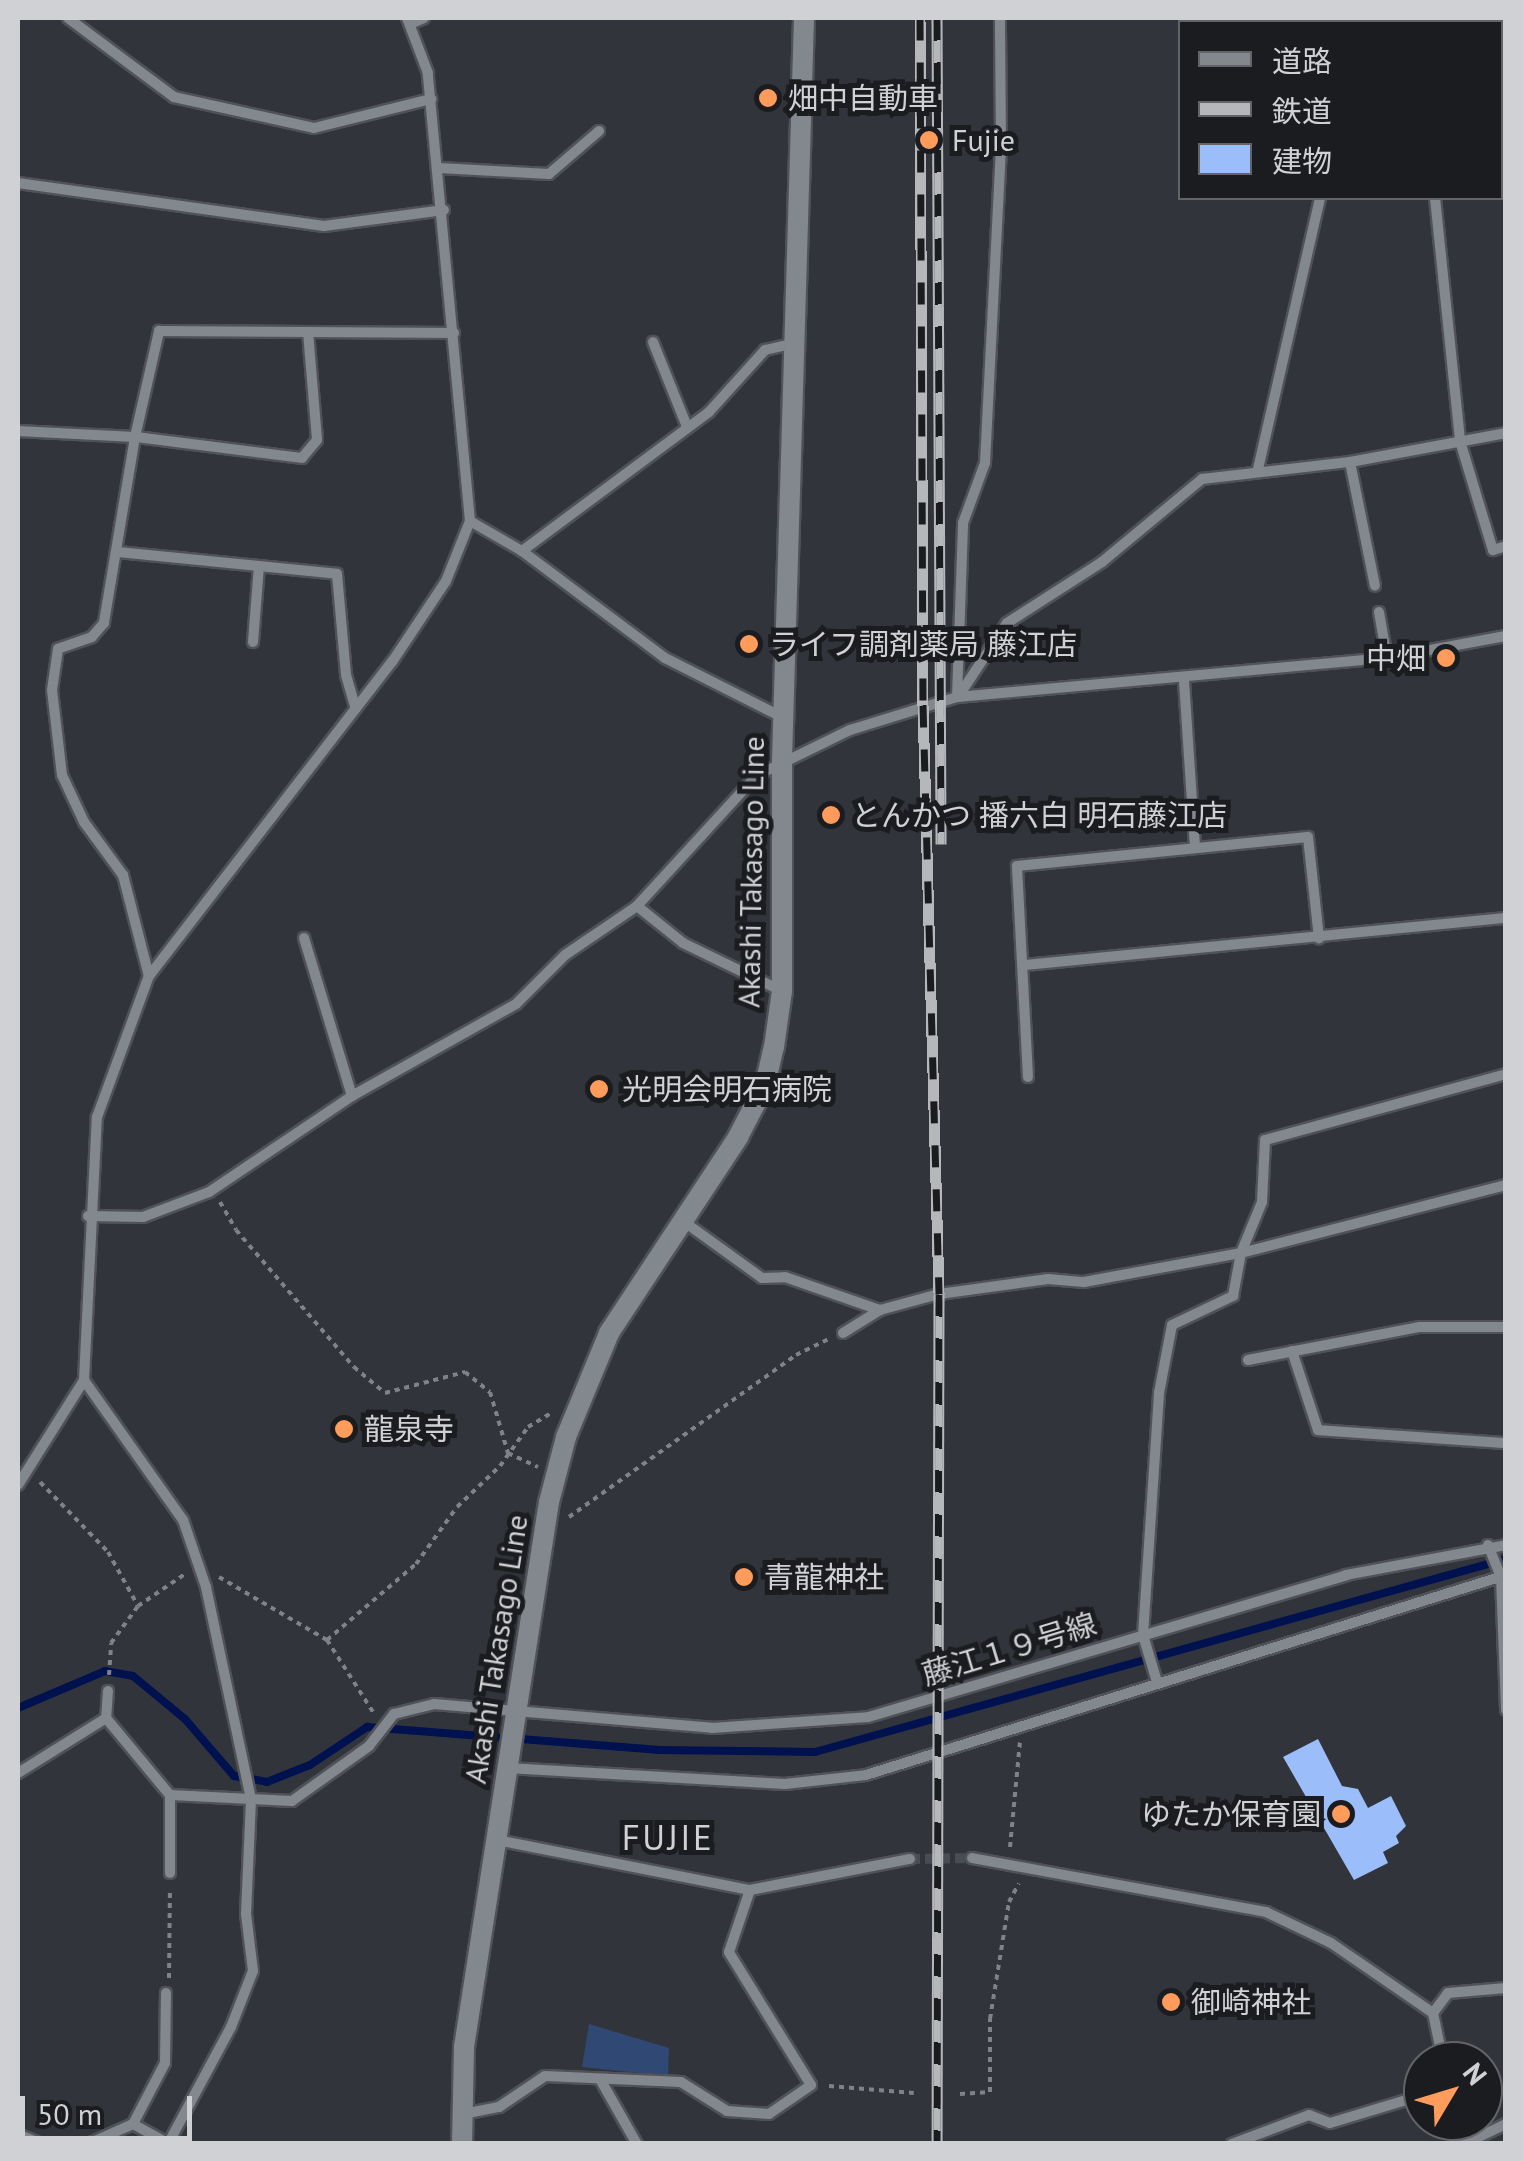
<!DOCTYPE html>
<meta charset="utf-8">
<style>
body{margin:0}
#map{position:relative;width:1523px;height:2161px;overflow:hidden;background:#31353b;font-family:"PT Sans","Noto Sans JP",sans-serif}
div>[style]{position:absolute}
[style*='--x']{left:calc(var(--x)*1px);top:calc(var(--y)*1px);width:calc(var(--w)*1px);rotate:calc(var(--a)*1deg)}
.green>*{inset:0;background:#2f4874}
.stream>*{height:8px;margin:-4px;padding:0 4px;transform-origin:4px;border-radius:4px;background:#001150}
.building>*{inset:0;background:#9bbdfa}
.street-tunnel>*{height:10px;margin-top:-5px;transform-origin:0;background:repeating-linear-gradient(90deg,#494c52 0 10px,transparent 0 15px)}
.path>*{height:4px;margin-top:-2px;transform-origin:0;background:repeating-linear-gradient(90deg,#7f8287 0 5px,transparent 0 10px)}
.roads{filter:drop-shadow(2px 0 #505258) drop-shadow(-2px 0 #505258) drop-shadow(0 2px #505258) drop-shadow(0 -2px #505258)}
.street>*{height:10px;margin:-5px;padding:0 5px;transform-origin:5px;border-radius:5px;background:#83878e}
.secondary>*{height:20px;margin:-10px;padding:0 10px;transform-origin:10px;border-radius:10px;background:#83878e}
.rail>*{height:11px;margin-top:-5.5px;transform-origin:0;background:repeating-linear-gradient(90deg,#1b1c1f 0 22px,#b5b7bb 0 44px);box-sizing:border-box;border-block:2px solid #b5b7bb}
.dots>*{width:28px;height:28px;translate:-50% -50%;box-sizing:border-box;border:5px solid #1b1c1f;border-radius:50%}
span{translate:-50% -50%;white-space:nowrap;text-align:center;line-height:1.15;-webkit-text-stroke:10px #1b1c1f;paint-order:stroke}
.poi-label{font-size:30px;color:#cfd1d5}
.left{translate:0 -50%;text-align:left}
.right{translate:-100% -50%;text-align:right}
.street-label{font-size:30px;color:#cfd1d5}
.quarter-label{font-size:35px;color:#cfd1d5;letter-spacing:2.5px}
.frame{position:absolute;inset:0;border:20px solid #cfd1d5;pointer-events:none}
.legend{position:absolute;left:1178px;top:20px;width:325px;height:180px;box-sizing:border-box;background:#1b1c1f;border:2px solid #636468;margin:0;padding:12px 18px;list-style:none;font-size:30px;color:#cfd1d5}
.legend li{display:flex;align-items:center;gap:20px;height:50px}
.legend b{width:50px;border:2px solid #636468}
.north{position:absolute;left:1403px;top:2041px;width:100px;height:100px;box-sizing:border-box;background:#1b1c1f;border:2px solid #636468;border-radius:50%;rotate:52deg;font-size:28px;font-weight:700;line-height:40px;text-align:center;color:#cfd1d5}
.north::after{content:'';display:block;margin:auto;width:35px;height:45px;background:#ff9b5b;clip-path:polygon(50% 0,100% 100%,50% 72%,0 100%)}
.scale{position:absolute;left:20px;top:2096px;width:172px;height:45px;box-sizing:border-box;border:5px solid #cfd1d5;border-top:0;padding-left:12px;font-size:30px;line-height:35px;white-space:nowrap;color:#cfd1d5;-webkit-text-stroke:8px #1b1c1f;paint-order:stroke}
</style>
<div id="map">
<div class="green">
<div style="clip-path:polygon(589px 2024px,669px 2048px,668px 2076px,582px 2067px)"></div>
</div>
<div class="stream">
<div style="--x:18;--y:1708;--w:95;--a:-23"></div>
<div style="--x:105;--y:1671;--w:28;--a:10"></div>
<div style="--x:133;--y:1676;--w:67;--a:39.6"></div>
<div style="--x:185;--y:1719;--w:75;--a:49.3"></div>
<div style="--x:234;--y:1776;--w:34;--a:10"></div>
<div style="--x:267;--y:1782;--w:46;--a:-21.6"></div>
<div style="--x:310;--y:1765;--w:69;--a:-33.7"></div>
<div style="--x:367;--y:1727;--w:291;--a:4.5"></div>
<div style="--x:657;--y:1750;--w:158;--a:0.7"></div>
<div style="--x:815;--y:1752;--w:717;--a:-15.61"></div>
</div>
<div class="building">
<div style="clip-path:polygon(1318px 1739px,1342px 1786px,1358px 1789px,1368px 1808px,1391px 1796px,1406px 1826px,1396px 1836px,1399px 1843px,1383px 1852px,1388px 1863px,1354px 1880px,1283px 1757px)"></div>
</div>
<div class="street-tunnel">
<div style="--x:910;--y:1859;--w:62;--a:-0.9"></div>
</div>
<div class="path">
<div style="--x:220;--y:1202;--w:32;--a:60"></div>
<div style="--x:236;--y:1230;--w:181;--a:49.3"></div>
<div style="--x:354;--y:1367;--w:40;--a:40"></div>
<div style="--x:385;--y:1393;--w:83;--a:-14.7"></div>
<div style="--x:465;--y:1372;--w:32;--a:39"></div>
<div style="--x:490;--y:1392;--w:64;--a:73.6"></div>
<div style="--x:508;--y:1453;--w:33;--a:25"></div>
<div style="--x:40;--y:1482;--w:98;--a:45.8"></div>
<div style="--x:108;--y:1552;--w:62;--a:60.9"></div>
<div style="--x:569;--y:1517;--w:279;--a:-35.5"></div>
<div style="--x:796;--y:1355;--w:37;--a:-26"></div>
<div style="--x:219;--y:1577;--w:125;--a:30.3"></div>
<div style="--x:327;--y:1640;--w:89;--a:57.4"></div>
<div style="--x:327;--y:1640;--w:117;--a:-40.5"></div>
<div style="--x:416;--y:1564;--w:70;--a:-54.3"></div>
<div style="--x:457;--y:1507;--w:59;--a:-43.6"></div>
<div style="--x:500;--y:1466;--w:48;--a:-54.3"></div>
<div style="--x:528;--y:1427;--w:29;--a:-31"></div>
<div style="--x:109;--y:1675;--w:32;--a:-86"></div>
<div style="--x:111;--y:1643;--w:46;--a:-53.9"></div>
<div style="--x:138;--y:1606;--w:57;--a:-34.2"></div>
<div style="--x:1010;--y:1847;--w:105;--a:-84.6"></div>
<div style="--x:169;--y:1978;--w:90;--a:-89.4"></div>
<div style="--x:829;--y:2086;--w:85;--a:4.7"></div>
<div style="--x:960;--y:2094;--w:30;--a:-4"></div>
<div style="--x:990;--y:2092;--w:73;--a:-90"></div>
<div style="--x:990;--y:2019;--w:119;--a:-80.8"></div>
<div style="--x:1009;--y:1902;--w:21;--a:-62"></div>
</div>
<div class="roads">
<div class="street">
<div style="--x:68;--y:18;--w:132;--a:36.7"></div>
<div style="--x:174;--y:97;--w:143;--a:12.5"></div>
<div style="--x:314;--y:128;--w:121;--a:-13.9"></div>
<div style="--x:1382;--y:22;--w:4;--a:-76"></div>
<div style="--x:410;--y:24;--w:15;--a:-23"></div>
<div style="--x:439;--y:168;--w:110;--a:3.1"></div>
<div style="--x:549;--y:174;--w:66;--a:-40.7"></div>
<div style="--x:18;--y:183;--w:309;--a:8"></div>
<div style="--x:324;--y:226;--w:121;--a:-7.6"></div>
<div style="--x:1435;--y:198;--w:244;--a:84.1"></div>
<div style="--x:1460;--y:441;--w:114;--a:73.2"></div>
<div style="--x:1493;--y:550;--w:14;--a:-17"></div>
<div style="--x:308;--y:332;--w:108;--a:85.2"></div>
<div style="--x:317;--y:440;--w:23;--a:130"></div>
<div style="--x:302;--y:458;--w:168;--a:-172.8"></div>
<div style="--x:135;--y:437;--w:109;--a:-77.2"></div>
<div style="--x:159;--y:331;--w:149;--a:0.4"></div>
<div style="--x:308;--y:332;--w:146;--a:0.4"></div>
<div style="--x:653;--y:342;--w:88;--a:68.1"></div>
<div style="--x:18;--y:431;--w:117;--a:2.9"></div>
<div style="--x:135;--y:437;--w:189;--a:99.5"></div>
<div style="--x:104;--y:623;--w:18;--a:131"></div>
<div style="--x:92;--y:637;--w:36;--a:161"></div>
<div style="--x:58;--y:649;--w:41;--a:98.3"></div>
<div style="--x:52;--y:690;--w:86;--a:83.3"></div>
<div style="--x:62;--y:775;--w:52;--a:64.9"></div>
<div style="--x:84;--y:822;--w:66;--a:53.7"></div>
<div style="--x:123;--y:875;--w:104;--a:75.6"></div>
<div style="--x:1350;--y:462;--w:126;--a:78.6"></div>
<div style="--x:1258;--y:469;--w:278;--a:-77.1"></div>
<div style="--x:470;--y:521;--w:60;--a:30"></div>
<div style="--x:522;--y:551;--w:179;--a:36.8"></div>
<div style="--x:665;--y:658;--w:131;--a:26.8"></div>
<div style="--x:522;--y:551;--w:233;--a:-36.6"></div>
<div style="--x:709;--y:412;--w:84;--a:-47.9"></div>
<div style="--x:765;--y:350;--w:31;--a:-13"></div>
<div style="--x:118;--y:552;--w:220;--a:5.7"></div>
<div style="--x:337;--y:574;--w:101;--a:84.9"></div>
<div style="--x:346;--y:675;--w:35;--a:74"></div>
<div style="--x:1379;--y:612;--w:47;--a:80.1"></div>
<div style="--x:253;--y:642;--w:76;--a:-85.5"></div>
<div style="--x:1184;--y:681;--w:167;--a:86.2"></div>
<div style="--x:957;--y:697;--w:174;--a:-88"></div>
<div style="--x:963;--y:523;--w:64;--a:-69.9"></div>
<div style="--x:985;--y:463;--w:321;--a:-87.1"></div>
<div style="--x:1001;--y:142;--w:124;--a:-90.5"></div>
<div style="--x:958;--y:697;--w:89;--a:-56.5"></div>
<div style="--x:1007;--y:623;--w:113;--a:-32.7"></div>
<div style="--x:1102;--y:562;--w:130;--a:-39.7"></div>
<div style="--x:1202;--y:479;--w:149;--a:-6.6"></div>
<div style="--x:1350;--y:462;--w:159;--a:-10.5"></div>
<div style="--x:637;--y:906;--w:59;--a:38.8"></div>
<div style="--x:683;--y:943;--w:110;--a:25.9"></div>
<div style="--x:304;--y:938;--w:165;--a:73.1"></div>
<div style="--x:1025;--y:965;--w:483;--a:-5.6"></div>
<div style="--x:1028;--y:1077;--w:211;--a:-93"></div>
<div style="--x:1017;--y:866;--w:292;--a:-5.7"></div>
<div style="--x:1308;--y:837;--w:102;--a:83.8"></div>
<div style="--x:88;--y:1216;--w:55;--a:1"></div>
<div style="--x:143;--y:1217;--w:71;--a:-20.7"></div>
<div style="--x:209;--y:1192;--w:172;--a:-33.9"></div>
<div style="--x:352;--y:1096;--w:188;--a:-29.3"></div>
<div style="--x:516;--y:1004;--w:69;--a:-45"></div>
<div style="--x:565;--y:955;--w:87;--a:-34.2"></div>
<div style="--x:637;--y:906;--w:176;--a:-47.5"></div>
<div style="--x:756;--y:776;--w:105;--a:-26.1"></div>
<div style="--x:850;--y:730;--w:112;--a:-17.1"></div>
<div style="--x:957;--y:697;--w:432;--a:-5.2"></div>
<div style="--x:1387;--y:658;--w:121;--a:-10.5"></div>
<div style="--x:683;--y:1221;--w:97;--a:35.8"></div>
<div style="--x:762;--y:1278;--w:23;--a:-2"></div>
<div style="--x:785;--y:1277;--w:101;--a:19.2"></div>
<div style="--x:843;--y:1333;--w:44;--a:-31.9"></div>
<div style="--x:880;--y:1310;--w:61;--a:-15.2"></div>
<div style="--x:939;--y:1294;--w:110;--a:-7.8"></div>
<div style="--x:1048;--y:1279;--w:36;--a:5"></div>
<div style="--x:1084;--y:1282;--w:160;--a:-10.5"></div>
<div style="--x:1241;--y:1253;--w:274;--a:-14.4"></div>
<div style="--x:1292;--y:1351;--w:83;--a:71.8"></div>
<div style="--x:1318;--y:1430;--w:188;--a:4"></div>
<div style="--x:1248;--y:1360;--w:175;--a:-10.9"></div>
<div style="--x:1420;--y:1327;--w:86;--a:0"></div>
<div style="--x:18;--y:1485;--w:124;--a:-57.8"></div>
<div style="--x:1488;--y:1545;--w:35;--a:68"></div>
<div style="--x:1501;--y:1578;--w:132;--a:87.8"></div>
<div style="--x:1157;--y:1682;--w:49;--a:-106.6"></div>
<div style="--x:1143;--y:1635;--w:243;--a:-86.2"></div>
<div style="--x:1159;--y:1393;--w:69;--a:-79.2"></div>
<div style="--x:1172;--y:1325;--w:68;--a:-25.4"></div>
<div style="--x:1233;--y:1296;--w:44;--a:-79.5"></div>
<div style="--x:1241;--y:1253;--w:55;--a:-67.6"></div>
<div style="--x:1262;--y:1202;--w:62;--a:-87.2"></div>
<div style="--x:1265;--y:1140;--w:250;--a:-15.3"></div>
<div style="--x:108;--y:1691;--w:27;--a:94"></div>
<div style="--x:106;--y:1718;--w:100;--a:50.3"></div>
<div style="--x:170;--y:1795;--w:78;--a:90"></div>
<div style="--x:508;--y:1768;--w:277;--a:3.3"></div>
<div style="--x:785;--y:1784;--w:81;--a:-6.3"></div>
<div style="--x:866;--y:1775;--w:671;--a:-17.35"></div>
<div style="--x:18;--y:1773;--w:104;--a:-32"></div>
<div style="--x:170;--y:1795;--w:122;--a:2.8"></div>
<div style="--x:292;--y:1801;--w:95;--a:-35.5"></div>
<div style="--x:369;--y:1746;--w:41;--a:-52"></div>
<div style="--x:394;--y:1714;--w:41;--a:-14"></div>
<div style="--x:434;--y:1704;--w:279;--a:4.9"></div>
<div style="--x:712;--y:1728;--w:156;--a:-4"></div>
<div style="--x:868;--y:1717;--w:499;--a:-16.5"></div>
<div style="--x:1346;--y:1575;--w:163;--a:-10.6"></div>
<div style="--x:497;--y:1840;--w:258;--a:11.2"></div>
<div style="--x:750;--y:1890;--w:163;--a:-11"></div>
<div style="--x:972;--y:1858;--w:299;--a:10.4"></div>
<div style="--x:1266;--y:1912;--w:72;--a:25.5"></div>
<div style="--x:1331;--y:1943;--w:124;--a:34.5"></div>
<div style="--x:1433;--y:2013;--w:49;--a:78.2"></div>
<div style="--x:1433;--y:2013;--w:25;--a:-53"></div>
<div style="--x:1448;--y:1993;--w:58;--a:-4.9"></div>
<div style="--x:600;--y:2079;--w:75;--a:60.4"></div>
<div style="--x:463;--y:2114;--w:37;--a:-11"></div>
<div style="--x:499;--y:2107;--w:55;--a:-34"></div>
<div style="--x:545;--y:2076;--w:136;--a:2.5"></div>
<div style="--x:681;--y:2082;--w:54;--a:32.2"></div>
<div style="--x:727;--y:2111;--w:42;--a:4.1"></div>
<div style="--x:769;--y:2114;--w:51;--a:-34.6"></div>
<div style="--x:811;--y:2085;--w:156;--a:-121.7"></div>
<div style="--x:729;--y:1952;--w:65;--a:-71.3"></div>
<div style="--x:1455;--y:2121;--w:24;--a:78"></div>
<div style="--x:133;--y:2124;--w:69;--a:-62.3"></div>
<div style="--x:165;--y:2063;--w:70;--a:-89.2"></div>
<div style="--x:18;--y:2134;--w:25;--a:23"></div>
<div style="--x:88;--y:2144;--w:49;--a:-24"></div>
<div style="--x:133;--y:2124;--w:41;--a:29.1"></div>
<div style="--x:168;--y:2144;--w:133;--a:-61.7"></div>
<div style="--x:231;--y:2027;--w:60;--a:-68.6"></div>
<div style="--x:253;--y:1971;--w:57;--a:-97"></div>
<div style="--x:246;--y:1914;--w:115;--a:-87.5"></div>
<div style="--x:251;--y:1799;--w:217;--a:-102"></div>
<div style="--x:206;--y:1587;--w:71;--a:-108.9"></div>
<div style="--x:183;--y:1520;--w:171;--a:-125.3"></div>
<div style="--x:84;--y:1380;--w:263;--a:-87.2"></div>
<div style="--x:97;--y:1117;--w:150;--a:-69.8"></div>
<div style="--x:149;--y:976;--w:397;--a:-52.3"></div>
<div style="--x:392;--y:662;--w:97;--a:-56.3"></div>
<div style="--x:446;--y:581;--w:65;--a:-68.2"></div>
<div style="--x:470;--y:521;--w:450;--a:-95.4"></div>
<div style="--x:428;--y:73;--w:59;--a:-110.9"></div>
<div style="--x:1232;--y:2144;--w:82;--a:-20.6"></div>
<div style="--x:1309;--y:2115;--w:22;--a:21"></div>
<div style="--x:1330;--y:2123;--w:97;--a:-16.8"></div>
<div style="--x:1464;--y:2144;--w:47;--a:-25.5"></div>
</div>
<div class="secondary">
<div style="--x:462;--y:2144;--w:97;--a:-88.8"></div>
<div style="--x:464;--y:2047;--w:552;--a:-81.14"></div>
<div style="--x:549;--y:1502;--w:67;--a:-75.3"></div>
<div style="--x:566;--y:1437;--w:113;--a:-67.5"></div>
<div style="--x:609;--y:1333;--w:235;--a:-56.6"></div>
<div style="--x:738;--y:1137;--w:59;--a:-62.6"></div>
<div style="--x:765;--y:1085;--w:39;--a:-77"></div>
<div style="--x:774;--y:1047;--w:57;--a:-81.9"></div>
<div style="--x:782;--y:991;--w:231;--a:-90"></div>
<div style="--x:782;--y:760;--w:742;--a:-88.3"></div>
</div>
</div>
<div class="rail">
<div style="--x:920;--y:18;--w:687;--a:89.75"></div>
<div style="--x:923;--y:705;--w:589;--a:88.44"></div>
<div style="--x:939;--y:1294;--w:850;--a:90.13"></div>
<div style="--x:937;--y:18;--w:826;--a:89.72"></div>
</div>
<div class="dots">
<div style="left:768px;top:98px;background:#ff9b5b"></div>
<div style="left:929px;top:140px;background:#ff9b5b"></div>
<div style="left:749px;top:644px;background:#ff9b5b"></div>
<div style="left:1446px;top:658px;background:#ff9b5b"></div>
<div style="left:831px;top:815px;background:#ff9b5b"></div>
<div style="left:599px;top:1089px;background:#ff9b5b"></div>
<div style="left:344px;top:1429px;background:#ff9b5b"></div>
<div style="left:744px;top:1577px;background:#ff9b5b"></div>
<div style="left:1341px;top:1814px;background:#ff9b5b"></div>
<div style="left:1171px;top:2002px;background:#ff9b5b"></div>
</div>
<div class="poi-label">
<span class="left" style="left:788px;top:98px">畑中自動車</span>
<span class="left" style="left:952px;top:140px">Fujie</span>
<span class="left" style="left:769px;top:644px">ライフ調剤薬局 藤江店</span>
<span class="right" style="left:1426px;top:658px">中畑</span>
<span class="left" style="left:851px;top:815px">とんかつ 播六白 明石藤江店</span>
<span class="left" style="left:622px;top:1089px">光明会明石病院</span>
<span class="left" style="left:364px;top:1429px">龍泉寺</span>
<span class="left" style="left:764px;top:1577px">青龍神社</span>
<span class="right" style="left:1321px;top:1814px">ゆたか保育園</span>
<span class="left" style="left:1191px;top:2002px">御崎神社</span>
</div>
<div class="street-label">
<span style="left:751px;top:872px;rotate:-89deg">Akashi Takasago Line</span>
<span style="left:496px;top:1649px;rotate:-81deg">Akashi Takasago Line</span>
<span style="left:1009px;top:1649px;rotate:-17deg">藤江１９号線</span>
</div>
<div class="quarter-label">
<span style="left:668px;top:1837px">FUJIE</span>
</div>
<div class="frame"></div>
<ul class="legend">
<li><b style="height:12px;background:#83878e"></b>道路</li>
<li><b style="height:12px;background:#b5b7bb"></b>鉄道</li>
<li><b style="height:28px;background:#9bbdfa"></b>建物</li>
</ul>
<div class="north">N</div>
<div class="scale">50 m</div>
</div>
